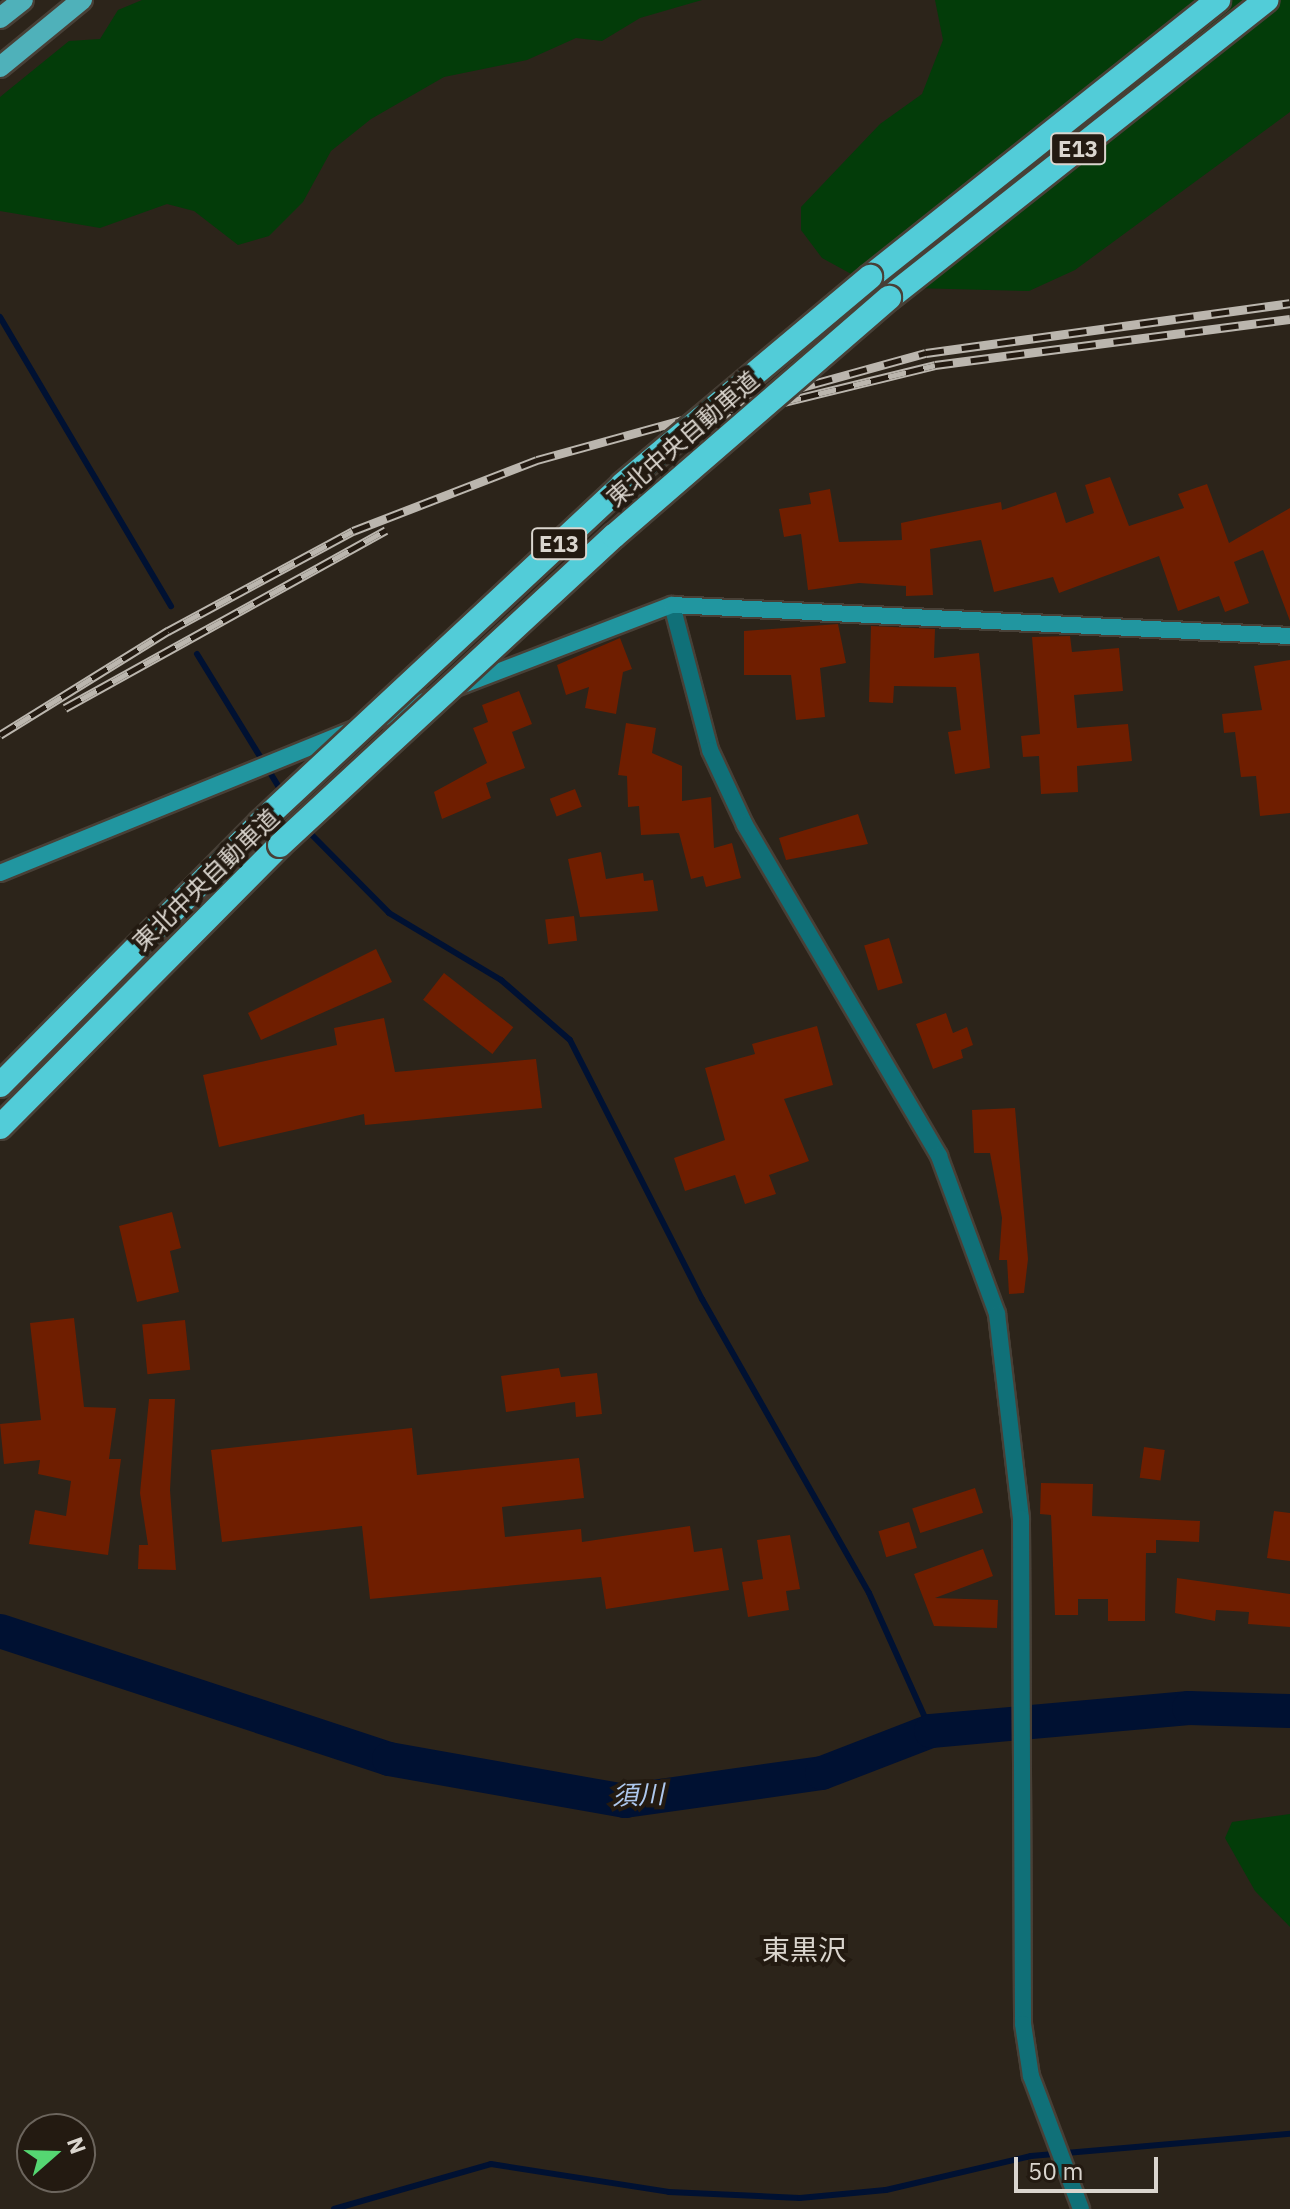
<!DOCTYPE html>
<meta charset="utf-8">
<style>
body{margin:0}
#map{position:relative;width:1290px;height:2209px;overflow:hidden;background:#2c241a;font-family:"IBM Plex Sans","Noto Sans JP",sans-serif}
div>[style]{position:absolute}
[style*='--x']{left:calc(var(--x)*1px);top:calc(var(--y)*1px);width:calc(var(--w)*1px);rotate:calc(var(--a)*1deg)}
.green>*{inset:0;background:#033c09}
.stream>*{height:6px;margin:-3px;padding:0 3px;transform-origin:3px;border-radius:3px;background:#001132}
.river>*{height:34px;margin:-17px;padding:0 17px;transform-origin:17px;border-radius:17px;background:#001132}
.building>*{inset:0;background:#6f1e00;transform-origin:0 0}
.roads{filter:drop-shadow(2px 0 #484037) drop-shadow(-2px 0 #484037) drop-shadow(0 2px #484037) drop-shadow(0 -2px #484037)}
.street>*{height:16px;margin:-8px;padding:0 8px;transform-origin:8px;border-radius:8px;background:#107078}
.secondary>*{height:16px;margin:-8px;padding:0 8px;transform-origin:8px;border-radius:8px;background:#2196a0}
.primary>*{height:20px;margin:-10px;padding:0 10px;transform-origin:10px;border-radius:10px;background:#4fb1ba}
.highway>*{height:24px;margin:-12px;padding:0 12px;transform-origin:12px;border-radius:12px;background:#52ccd8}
.rail>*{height:9px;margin-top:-4.5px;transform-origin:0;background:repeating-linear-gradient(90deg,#231a11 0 18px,#bbb6ae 0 36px);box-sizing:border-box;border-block:2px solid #bbb6ae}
.bridges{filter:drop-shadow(2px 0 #484037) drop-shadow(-2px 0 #484037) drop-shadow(0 2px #484037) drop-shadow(0 -2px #484037)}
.highway-bridge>*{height:24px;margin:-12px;padding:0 12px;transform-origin:12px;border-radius:12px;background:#52ccd8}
span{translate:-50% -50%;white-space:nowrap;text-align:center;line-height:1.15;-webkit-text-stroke:8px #231a11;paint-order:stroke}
.shield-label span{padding:2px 6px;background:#231a11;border:2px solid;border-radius:6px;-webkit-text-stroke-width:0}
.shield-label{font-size:22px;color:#dad5ce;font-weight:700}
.street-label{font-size:24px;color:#dad5ce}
.water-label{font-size:26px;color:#aec8ee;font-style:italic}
.quarter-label{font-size:28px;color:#dad5ce}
.north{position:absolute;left:16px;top:2113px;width:80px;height:80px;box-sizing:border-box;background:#231a11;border:2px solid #6c655d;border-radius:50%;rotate:70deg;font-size:22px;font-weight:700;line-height:32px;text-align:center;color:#dad5ce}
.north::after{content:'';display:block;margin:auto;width:28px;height:36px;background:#55d672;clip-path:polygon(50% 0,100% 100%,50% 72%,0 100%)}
.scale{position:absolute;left:1014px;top:2157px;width:144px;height:36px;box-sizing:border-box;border:4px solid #dad5ce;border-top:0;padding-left:10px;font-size:24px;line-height:28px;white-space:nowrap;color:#dad5ce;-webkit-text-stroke:6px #231a11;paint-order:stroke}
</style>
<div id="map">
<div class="green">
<div style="clip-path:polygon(142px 0,702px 0,640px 18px,602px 41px,576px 38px,527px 60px,444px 77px,371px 119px,331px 151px,303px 202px,269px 236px,238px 245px,194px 211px,167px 204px,100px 228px,0 211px,0 97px,69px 41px,100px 39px,118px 10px)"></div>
<div style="clip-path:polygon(935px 0,1290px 0,1290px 112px,1075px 270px,1029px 291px,875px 287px,822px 258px,801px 230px,801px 207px,880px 124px,922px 94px,943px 40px)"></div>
<div style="clip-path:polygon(1290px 1814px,1290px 1927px,1255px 1891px,1225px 1838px,1232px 1822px)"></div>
</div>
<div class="stream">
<div style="--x:0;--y:317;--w:336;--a:59.4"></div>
<div style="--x:197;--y:654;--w:164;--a:58.4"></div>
<div style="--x:307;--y:830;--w:117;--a:45.3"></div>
<div style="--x:389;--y:913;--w:131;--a:30.9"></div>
<div style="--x:501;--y:980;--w:91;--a:41"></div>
<div style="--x:570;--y:1040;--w:291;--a:63"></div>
<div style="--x:702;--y:1299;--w:338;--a:60.4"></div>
<div style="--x:869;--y:1593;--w:151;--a:65.8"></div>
<div style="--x:334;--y:2209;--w:163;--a:-16"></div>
<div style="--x:491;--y:2164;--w:180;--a:8.9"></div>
<div style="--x:669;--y:2192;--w:131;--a:2.6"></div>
<div style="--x:800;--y:2198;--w:86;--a:-5.3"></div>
<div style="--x:886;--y:2190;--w:149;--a:-13.2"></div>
<div style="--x:1031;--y:2156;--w:260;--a:-4.9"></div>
</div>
<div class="river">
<div style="--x:0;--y:1631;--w:410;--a:18.2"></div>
<div style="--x:389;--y:1759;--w:240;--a:10.1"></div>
<div style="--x:625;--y:1801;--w:199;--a:-8.1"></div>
<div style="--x:822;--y:1773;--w:117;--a:-21.1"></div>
<div style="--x:931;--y:1731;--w:259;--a:-5.1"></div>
<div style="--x:1189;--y:1708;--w:101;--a:1.7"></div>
</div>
<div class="building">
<div style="clip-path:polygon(1110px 477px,1129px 526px,1184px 508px,1178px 494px,1207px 484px,1229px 543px,1290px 508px,1290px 621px,1263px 550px,1234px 562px,1249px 603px,1225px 612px,1219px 596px,1178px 611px,1159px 556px,1059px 593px,1053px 577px,994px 592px,981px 540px,930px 549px,933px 595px,906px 596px,906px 586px,859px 583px,808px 590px,801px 534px,784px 537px,779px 509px,811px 504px,809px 493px,830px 489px,839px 542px,902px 540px,901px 523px,1001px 502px,1002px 510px,1056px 492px,1066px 523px,1094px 513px,1085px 485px)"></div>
<div style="clip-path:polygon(838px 624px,846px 663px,820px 668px,825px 717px,796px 720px,791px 675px,744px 675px,744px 631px)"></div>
<div style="clip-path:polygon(871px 626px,935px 629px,934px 658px,979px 653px,990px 768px,955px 774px,948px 732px,961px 730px,956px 687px,894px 686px,893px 703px,869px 702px)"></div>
<div style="clip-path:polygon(1070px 636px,1072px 652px,1119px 648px,1123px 691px,1074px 695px,1077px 728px,1128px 724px,1132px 761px,1077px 766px,1078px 792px,1041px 794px,1039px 756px,1023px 757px,1021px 736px,1040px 734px,1032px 637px)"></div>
<div style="clip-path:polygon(620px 638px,632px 669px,623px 672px,616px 714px,585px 708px,589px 687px,566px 695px,557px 665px)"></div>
<div style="clip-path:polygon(1290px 660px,1290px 813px,1260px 816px,1256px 776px,1241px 777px,1235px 732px,1224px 733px,1222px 714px,1262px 710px,1254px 666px)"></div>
<div style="clip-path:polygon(519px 691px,532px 724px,512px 732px,525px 768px,486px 783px,491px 798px,442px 819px,434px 792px,487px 763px,473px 728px,488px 722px,482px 705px)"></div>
<div style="clip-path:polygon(626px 723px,656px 728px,652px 753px,682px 766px,682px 801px,711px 797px,714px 848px,732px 843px,741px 878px,706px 887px,703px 876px,691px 879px,679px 833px,641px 835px,639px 806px,628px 807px,627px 776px,618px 775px)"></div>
<div style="left:575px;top:789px;width:19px;height:27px;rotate:69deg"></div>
<div style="clip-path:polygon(858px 814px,868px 844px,786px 860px,779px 838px)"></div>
<div style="clip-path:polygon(601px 852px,606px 879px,643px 873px,644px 881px,653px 880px,658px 911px,580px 917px,568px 859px)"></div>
<div style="left:574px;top:916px;width:25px;height:29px;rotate:83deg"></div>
<div style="left:889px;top:938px;width:47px;height:26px;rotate:73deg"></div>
<div style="clip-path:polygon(376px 949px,392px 982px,261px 1040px,248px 1013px)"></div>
<div style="left:444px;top:973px;width:88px;height:34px;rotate:38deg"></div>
<div style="clip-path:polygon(946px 1013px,953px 1033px,967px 1027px,973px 1045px,961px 1050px,963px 1058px,933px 1069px,916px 1024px)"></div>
<div style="clip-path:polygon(384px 1018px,395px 1072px,536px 1059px,542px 1108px,365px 1125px,364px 1114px,219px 1147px,203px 1075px,337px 1045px,334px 1028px)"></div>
<div style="clip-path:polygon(817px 1026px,833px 1085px,784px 1099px,809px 1161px,769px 1175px,776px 1194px,745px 1204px,735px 1175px,685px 1191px,674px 1158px,725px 1140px,705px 1068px,755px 1054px,752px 1044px)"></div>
<div style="clip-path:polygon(1015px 1108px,1028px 1259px,1024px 1293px,1009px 1294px,1007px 1260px,999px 1260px,1002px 1218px,990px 1153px,974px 1153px,972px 1110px)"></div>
<div style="clip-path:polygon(172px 1212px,181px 1248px,170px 1251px,179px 1292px,137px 1302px,119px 1226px)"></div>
<div style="clip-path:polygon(74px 1318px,84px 1407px,116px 1408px,109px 1459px,121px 1459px,108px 1555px,29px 1544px,35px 1510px,66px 1516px,71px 1481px,38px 1474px,40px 1460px,4px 1464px,0 1424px,41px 1420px,30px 1323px)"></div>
<div style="left:185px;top:1320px;width:50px;height:43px;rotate:84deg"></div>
<div style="clip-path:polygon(559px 1368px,561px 1377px,597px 1373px,602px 1414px,576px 1417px,575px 1402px,506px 1412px,501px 1376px)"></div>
<div style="clip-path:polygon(149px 1399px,175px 1399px,170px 1490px,176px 1570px,138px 1569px,139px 1545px,148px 1545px,140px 1493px)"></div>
<div style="clip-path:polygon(412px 1428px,417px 1475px,579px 1458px,584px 1498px,502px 1507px,505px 1537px,581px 1529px,582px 1542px,690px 1526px,694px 1552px,722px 1548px,729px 1590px,606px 1609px,601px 1577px,370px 1599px,362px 1526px,222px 1542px,211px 1450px)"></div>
<div style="left:1144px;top:1447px;width:21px;height:31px;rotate:8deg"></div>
<div style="clip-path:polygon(1041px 1483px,1093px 1484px,1092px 1516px,1200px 1521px,1199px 1542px,1156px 1540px,1156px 1553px,1146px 1553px,1145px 1621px,1108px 1621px,1108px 1599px,1078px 1599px,1078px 1615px,1055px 1615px,1051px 1515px,1040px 1514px)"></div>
<div style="left:975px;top:1488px;width:26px;height:66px;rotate:72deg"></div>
<div style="clip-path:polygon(1274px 1511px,1290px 1513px,1290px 1561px,1267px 1558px)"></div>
<div style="left:909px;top:1522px;width:27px;height:32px;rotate:73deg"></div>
<div style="clip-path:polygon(790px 1535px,800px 1589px,786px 1591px,789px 1610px,748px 1617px,742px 1582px,763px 1579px,757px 1540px)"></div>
<div style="clip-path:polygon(983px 1549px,993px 1576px,935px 1598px,998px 1600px,997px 1628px,934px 1626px,914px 1574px)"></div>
<div style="clip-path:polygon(1177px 1578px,1290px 1594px,1290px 1627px,1248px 1624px,1249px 1612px,1216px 1610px,1215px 1621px,1175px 1613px)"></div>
</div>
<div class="roads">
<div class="street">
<div style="--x:672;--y:605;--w:150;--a:75.3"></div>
<div style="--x:710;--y:750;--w:83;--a:65"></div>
<div style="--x:745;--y:825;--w:384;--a:59.6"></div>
<div style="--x:939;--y:1156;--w:168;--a:69.8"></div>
<div style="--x:997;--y:1314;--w:205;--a:83.3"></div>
<div style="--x:1021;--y:1518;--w:506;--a:89.77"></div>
<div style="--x:1023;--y:2024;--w:53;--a:81.3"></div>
<div style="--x:1031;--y:2076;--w:142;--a:69.4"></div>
</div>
<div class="secondary">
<div style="--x:458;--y:687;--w:229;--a:-21"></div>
<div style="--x:672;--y:605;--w:619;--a:2.87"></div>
<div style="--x:380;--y:719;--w:56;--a:-22"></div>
<div style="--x:0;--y:873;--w:382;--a:-22.1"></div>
</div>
<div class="primary">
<div style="--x:0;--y:18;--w:29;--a:-38"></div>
<div style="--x:0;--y:67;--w:106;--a:-39.3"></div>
</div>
<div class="highway">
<div style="--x:870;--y:277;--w:445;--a:-38.5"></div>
<div style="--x:889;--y:298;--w:481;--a:-38.3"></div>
<div style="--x:0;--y:1085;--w:369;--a:-45.2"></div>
<div style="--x:0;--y:1127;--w:397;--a:-45.2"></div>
</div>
</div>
<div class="rail">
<div style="--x:661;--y:432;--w:282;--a:-13.7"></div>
<div style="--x:935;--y:365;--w:358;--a:-7.4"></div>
<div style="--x:65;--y:708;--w:367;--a:-29"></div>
<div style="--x:0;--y:735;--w:198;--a:-31.8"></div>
<div style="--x:168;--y:631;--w:210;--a:-28.4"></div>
<div style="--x:353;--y:531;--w:197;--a:-21.1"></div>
<div style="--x:537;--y:460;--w:403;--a:-15.4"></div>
<div style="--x:926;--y:353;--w:367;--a:-7.8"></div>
</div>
<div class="bridges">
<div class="highway-bridge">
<div style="--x:260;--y:823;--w:495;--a:-43"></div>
<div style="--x:622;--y:485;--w:324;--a:-40"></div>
<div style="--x:280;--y:845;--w:455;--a:-42.8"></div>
<div style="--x:614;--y:536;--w:364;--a:-40.9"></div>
</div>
</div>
<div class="shield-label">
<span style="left:1078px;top:149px">E13</span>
<span style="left:559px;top:544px">E13</span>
</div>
<div class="street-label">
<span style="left:683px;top:439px;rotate:-41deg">東北中央自動車道</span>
<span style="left:206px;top:880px;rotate:-44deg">東北中央自動車道</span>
</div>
<div class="water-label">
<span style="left:638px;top:1795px;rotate:-2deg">須川</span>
</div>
<div class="quarter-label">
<span style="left:804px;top:1950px">東黒沢</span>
</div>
<div class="north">N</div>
<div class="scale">50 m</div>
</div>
